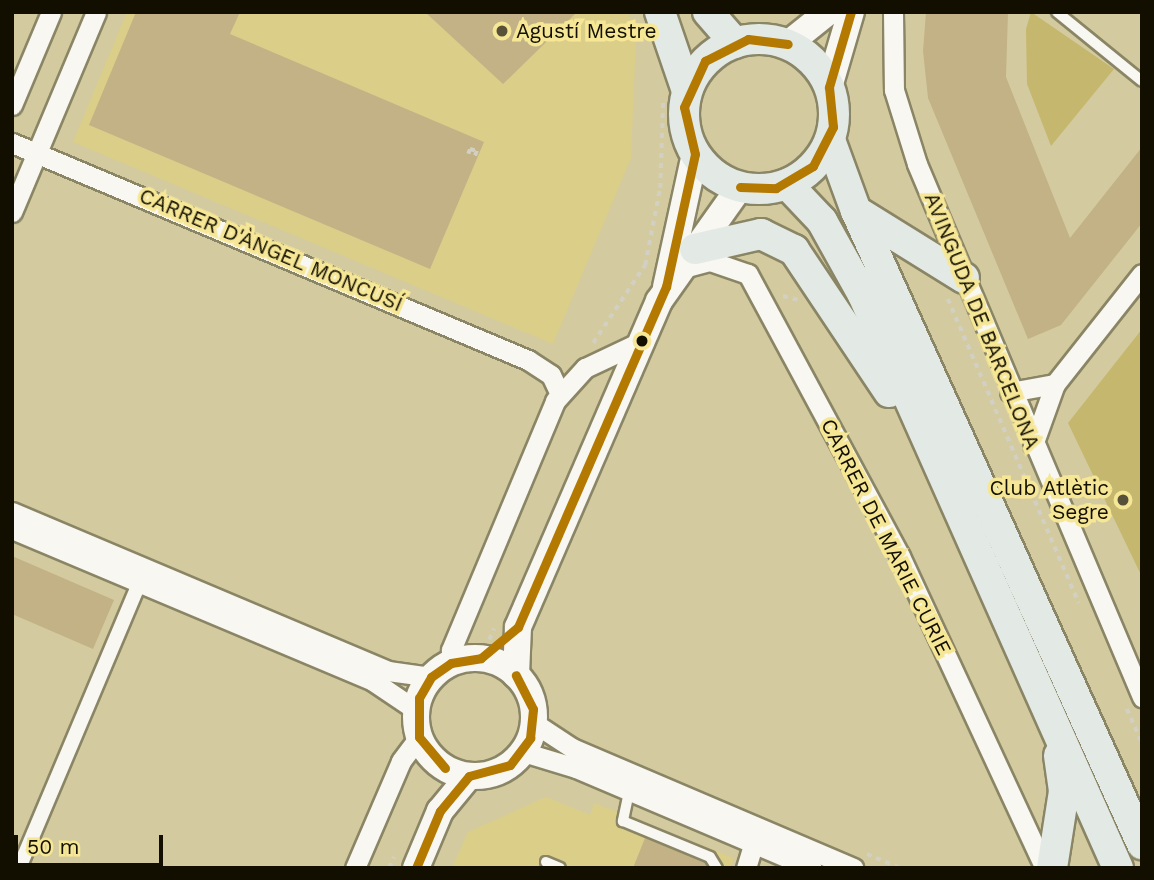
<!DOCTYPE html>
<meta charset="utf-8">
<style>
body{margin:0}
#map{position:relative;width:1154px;height:880px;overflow:hidden;background:#d3cb9f;font-family:"Work Sans",sans-serif}
div>[style]{position:absolute}
[style*='--x']{left:calc(var(--x)*1px);top:calc(var(--y)*1px);width:calc(var(--w)*1px);rotate:calc(var(--a)*1deg)}
.built>*{inset:0;background:#dace88}
.green>*{inset:0;background:#c5b76d}
.building>*{inset:0;background:#c2b286}
.path>*{height:3.5px;margin-top:-1.75px;transform-origin:0;background:repeating-linear-gradient(90deg,#d2d0c2 0 5px,transparent 0 10px)}
.roads{filter:drop-shadow(2px 0 #8a8565) drop-shadow(-2px 0 #8a8565) drop-shadow(0 2px #8a8565) drop-shadow(0 -2px #8a8565)}
.service>*{height:10px;margin:-5px;padding:0 5px;transform-origin:5px;border-radius:5px;background:#f8f7f1}
.pedestrian>*{height:14px;margin:-7px;padding:0 7px;transform-origin:7px;border-radius:7px;background:#f8f7f1}
.minor>*{height:19px;margin:-9.5px;padding:0 9.5px;transform-origin:9.5px;border-radius:9.5px;background:#f8f7f1}
.secondary>*{height:26px;margin:-13px;padding:0 13px;transform-origin:13px;border-radius:13px;background:#f8f7f1}
.secondary>.ring{margin:-13px;padding:0;box-sizing:content-box;background:none;border:26px solid #f8f7f1;border-radius:50%}
.primary>*{height:30px;margin:-15px;padding:0 15px;transform-origin:15px;border-radius:15px;background:#e3eae6}
.primary>.ring{margin:-15px;padding:0;box-sizing:content-box;background:none;border:30px solid #e3eae6;border-radius:50%}
.bus-1>*{height:9px;margin:-4.5px;padding:0 4.5px;transform-origin:4.5px;border-radius:4.5px;background:#b37900}
.dots>*{width:19px;height:19px;translate:-50% -50%;box-sizing:border-box;border:4px solid #f6e796;border-radius:50%}
span{translate:-50% -50%;white-space:nowrap;text-align:center;line-height:1.15;-webkit-text-stroke:7px #f6e796;paint-order:stroke}
.poi-label{font-size:21px;color:#130f00}
.left{translate:0 -50%;text-align:left}
.right{translate:-100% -50%;text-align:right}
.street-label{font-size:21px;color:#130f00}
.frame{position:absolute;inset:0;border:14px solid #130f00;pointer-events:none}
.scale{position:absolute;left:14px;top:835px;width:149px;height:32px;box-sizing:border-box;border:4px solid #130f00;border-top:0;padding-left:9px;font-size:21px;line-height:24px;white-space:nowrap;color:#130f00;-webkit-text-stroke:5px #f6e796;paint-order:stroke}
</style>
<div id="map">
<div class="built">
<div style="clip-path:polygon(127px 12px,628px 12px,636px 36px,631px 158px,553px 344px,73px 142px)"></div>
<div style="clip-path:polygon(546px 797px,590px 815px,594px 803px,734px 858px,731px 868px,452px 868px,468px 832px)"></div>
</div>
<div class="green">
<div style="clip-path:polygon(1031px 12px,1114px 69px,1051px 146px,1027px 84px,1026px 29px)"></div>
<div style="clip-path:polygon(1142px 329px,1142px 577px,1068px 423px)"></div>
</div>
<div class="building">
<div style="clip-path:polygon(136px 12px,240px 12px,230px 34px,484px 142px,430px 269px,89px 125px)"></div>
<div style="clip-path:polygon(425px 12px,577px 12px,503px 84px)"></div>
<div style="clip-path:polygon(926px 12px,1008px 12px,1006px 77px,1070px 238px,1142px 147px,1142px 223px,1061px 325px,1028px 339px,928px 98px,923px 51px)"></div>
<div style="clip-path:polygon(12px 556px,114px 600px,93px 649px,12px 614px)"></div>
<div style="clip-path:polygon(645px 838px,705px 863px,708px 868px,633px 868px)"></div>
</div>
<div class="path">
<div style="--x:468;--y:154;--w:5;--a:-68"></div>
<div style="--x:470;--y:149;--w:7;--a:16"></div>
<div style="--x:477;--y:151;--w:6;--a:108"></div>
<div style="--x:783;--y:296;--w:16;--a:14"></div>
<div style="--x:948;--y:299;--w:331;--a:66.7"></div>
<div style="--x:593;--y:343;--w:94;--a:-56.3"></div>
<div style="--x:645;--y:265;--w:78;--a:-79"></div>
<div style="--x:660;--y:188;--w:89;--a:-88.1"></div>
<div style="--x:481;--y:658;--w:32;--a:-66"></div>
<div style="--x:1127;--y:709;--w:36;--a:66"></div>
<div style="--x:867;--y:854;--w:36;--a:23"></div>
<div style="--x:389;--y:868;--w:12;--a:-66"></div>
</div>
<div class="roads">
<div class="service">
<div style="--x:1057;--y:12;--w:109;--a:39.1"></div>
<div style="--x:629;--y:792;--w:30;--a:102"></div>
<div style="--x:623;--y:821;--w:94;--a:22.5"></div>
<div style="--x:710;--y:857;--w:13;--a:58"></div>
<div style="--x:546;--y:862;--w:15;--a:23"></div>
</div>
<div class="pedestrian">
<div style="--x:19;--y:868;--w:311;--a:-67.1"></div>
</div>
<div class="minor">
<div style="--x:893;--y:12;--w:78;--a:89.3"></div>
<div style="--x:894;--y:90;--w:77;--a:72.7"></div>
<div style="--x:917;--y:164;--w:579;--a:67.11"></div>
<div style="--x:12;--y:105;--w:101;--a:-67.2"></div>
<div style="--x:12;--y:143;--w:560;--a:22.81"></div>
<div style="--x:528;--y:360;--w:27;--a:33"></div>
<div style="--x:551;--y:375;--w:21;--a:65"></div>
<div style="--x:12;--y:212;--w:217;--a:-67.2"></div>
<div style="--x:683;--y:268;--w:28;--a:-15"></div>
<div style="--x:710;--y:261;--w:40;--a:18.9"></div>
<div style="--x:748;--y:274;--w:320;--a:61.7"></div>
<div style="--x:900;--y:556;--w:344;--a:65.1"></div>
<div style="--x:1010;--y:392;--w:46;--a:-10.1"></div>
<div style="--x:1033;--y:445;--w:65;--a:-70.2"></div>
<div style="--x:1055;--y:384;--w:140;--a:-51.7"></div>
<div style="--x:12;--y:512;--w:408;--a:22.9"></div>
<div style="--x:388;--y:671;--w:43;--a:7.9"></div>
<div style="--x:12;--y:529;--w:392;--a:22.8"></div>
<div style="--x:373;--y:681;--w:52;--a:34"></div>
<div style="--x:451;--y:663;--w:13;--a:-90"></div>
<div style="--x:451;--y:650;--w:270;--a:-67.3"></div>
<div style="--x:555;--y:401;--w:45;--a:-47.7"></div>
<div style="--x:585;--y:368;--w:63;--a:-25.3"></div>
<div style="--x:534;--y:723;--w:45;--a:33.3"></div>
<div style="--x:572;--y:748;--w:306;--a:23.1"></div>
<div style="--x:523;--y:752;--w:55;--a:16.8"></div>
<div style="--x:576;--y:768;--w:256;--a:23"></div>
<div style="--x:355;--y:868;--w:116;--a:-66.7"></div>
<div style="--x:401;--y:761;--w:30;--a:-53"></div>
<div style="--x:746;--y:868;--w:24;--a:-73"></div>
</div>
<div class="secondary">
<div style="--x:788;--y:44;--w:51;--a:-38.7"></div>
<div style="--x:829;--y:87;--w:78;--a:-73.7"></div>
<div style="--x:666;--y:287;--w:136;--a:-77.7"></div>
<div class="ring" style="left:416px;top:658px;width:92px;height:92px"></div>
<div style="--x:516;--y:675;--w:48;--a:-87.6"></div>
<div style="--x:518;--y:627;--w:355;--a:-66.6"></div>
<div style="--x:659;--y:301;--w:140;--a:-54.6"></div>
<div style="--x:416;--y:868;--w:62;--a:-67.2"></div>
<div style="--x:440;--y:811;--w:45;--a:-50.4"></div>
</div>
<div class="primary">
<div style="--x:660;--y:12;--w:83;--a:71.1"></div>
<div style="--x:708;--y:12;--w:41;--a:48.9"></div>
<div class="ring" style="left:684px;top:39px;width:120px;height:120px"></div>
<div style="--x:830;--y:140;--w:76;--a:69.9"></div>
<div style="--x:856;--y:211;--w:695;--a:65.69"></div>
<div style="--x:787;--y:184;--w:51;--a:46.6"></div>
<div style="--x:822;--y:221;--w:85;--a:61"></div>
<div style="--x:863;--y:295;--w:627;--a:66.01"></div>
<div style="--x:856;--y:211;--w:127;--a:31.8"></div>
<div style="--x:695;--y:249;--w:68;--a:-12.8"></div>
<div style="--x:761;--y:234;--w:37;--a:26"></div>
<div style="--x:794;--y:250;--w:171;--a:56.2"></div>
<div style="--x:1052;--y:868;--w:78;--a:-81.1"></div>
<div style="--x:1064;--y:791;--w:36;--a:-98"></div>
</div>
</div>
<div class="bus-1">
<div style="--x:829;--y:87;--w:78;--a:-73.7"></div>
<div style="--x:695;--y:154;--w:48;--a:-103.2"></div>
<div style="--x:684;--y:107;--w:51;--a:-65.5"></div>
<div style="--x:705;--y:61;--w:48;--a:-27.1"></div>
<div style="--x:748;--y:39;--w:40;--a:7.1"></div>
<div style="--x:740;--y:187;--w:36;--a:2"></div>
<div style="--x:776;--y:188;--w:43;--a:-30.7"></div>
<div style="--x:813;--y:166;--w:44;--a:-62.9"></div>
<div style="--x:833;--y:127;--w:40;--a:-95.7"></div>
<div style="--x:481;--y:658;--w:48;--a:-40"></div>
<div style="--x:518;--y:627;--w:371;--a:-66.5"></div>
<div style="--x:666;--y:287;--w:136;--a:-77.7"></div>
<div style="--x:445;--y:768;--w:40;--a:-130"></div>
<div style="--x:419;--y:737;--w:39;--a:-90"></div>
<div style="--x:419;--y:698;--w:24;--a:-60"></div>
<div style="--x:431;--y:677;--w:24;--a:-35"></div>
<div style="--x:451;--y:663;--w:30;--a:-9"></div>
<div style="--x:469;--y:776;--w:42;--a:-15"></div>
<div style="--x:510;--y:765;--w:34;--a:-53"></div>
<div style="--x:530;--y:738;--w:29;--a:-84"></div>
<div style="--x:533;--y:709;--w:38;--a:-117"></div>
<div style="--x:416;--y:868;--w:62;--a:-67.2"></div>
<div style="--x:440;--y:811;--w:45;--a:-50.4"></div>
</div>
<div class="dots">
<div style="left:502px;top:31px;background:#565138"></div>
<div style="left:642px;top:341px;background:#130f00"></div>
<div style="left:1123px;top:500px;background:#565138"></div>
</div>
<div class="poi-label">
<span class="left" style="left:516px;top:31px">Agustí Mestre</span>
<span class="right" style="left:1109px;top:500px">Club Atlètic<br>Segre</span>
</div>
<div class="street-label">
<span style="left:271px;top:250px;rotate:23deg">CARRER D'ÀNGEL MONCUSÍ</span>
<span style="left:982px;top:321px;rotate:68deg">AVINGUDA DE BARCELONA</span>
<span style="left:886px;top:537px;rotate:63deg">CARRER DE MARIE CURIE</span>
</div>
<div class="frame"></div>
<div class="scale">50 m</div>
</div>
